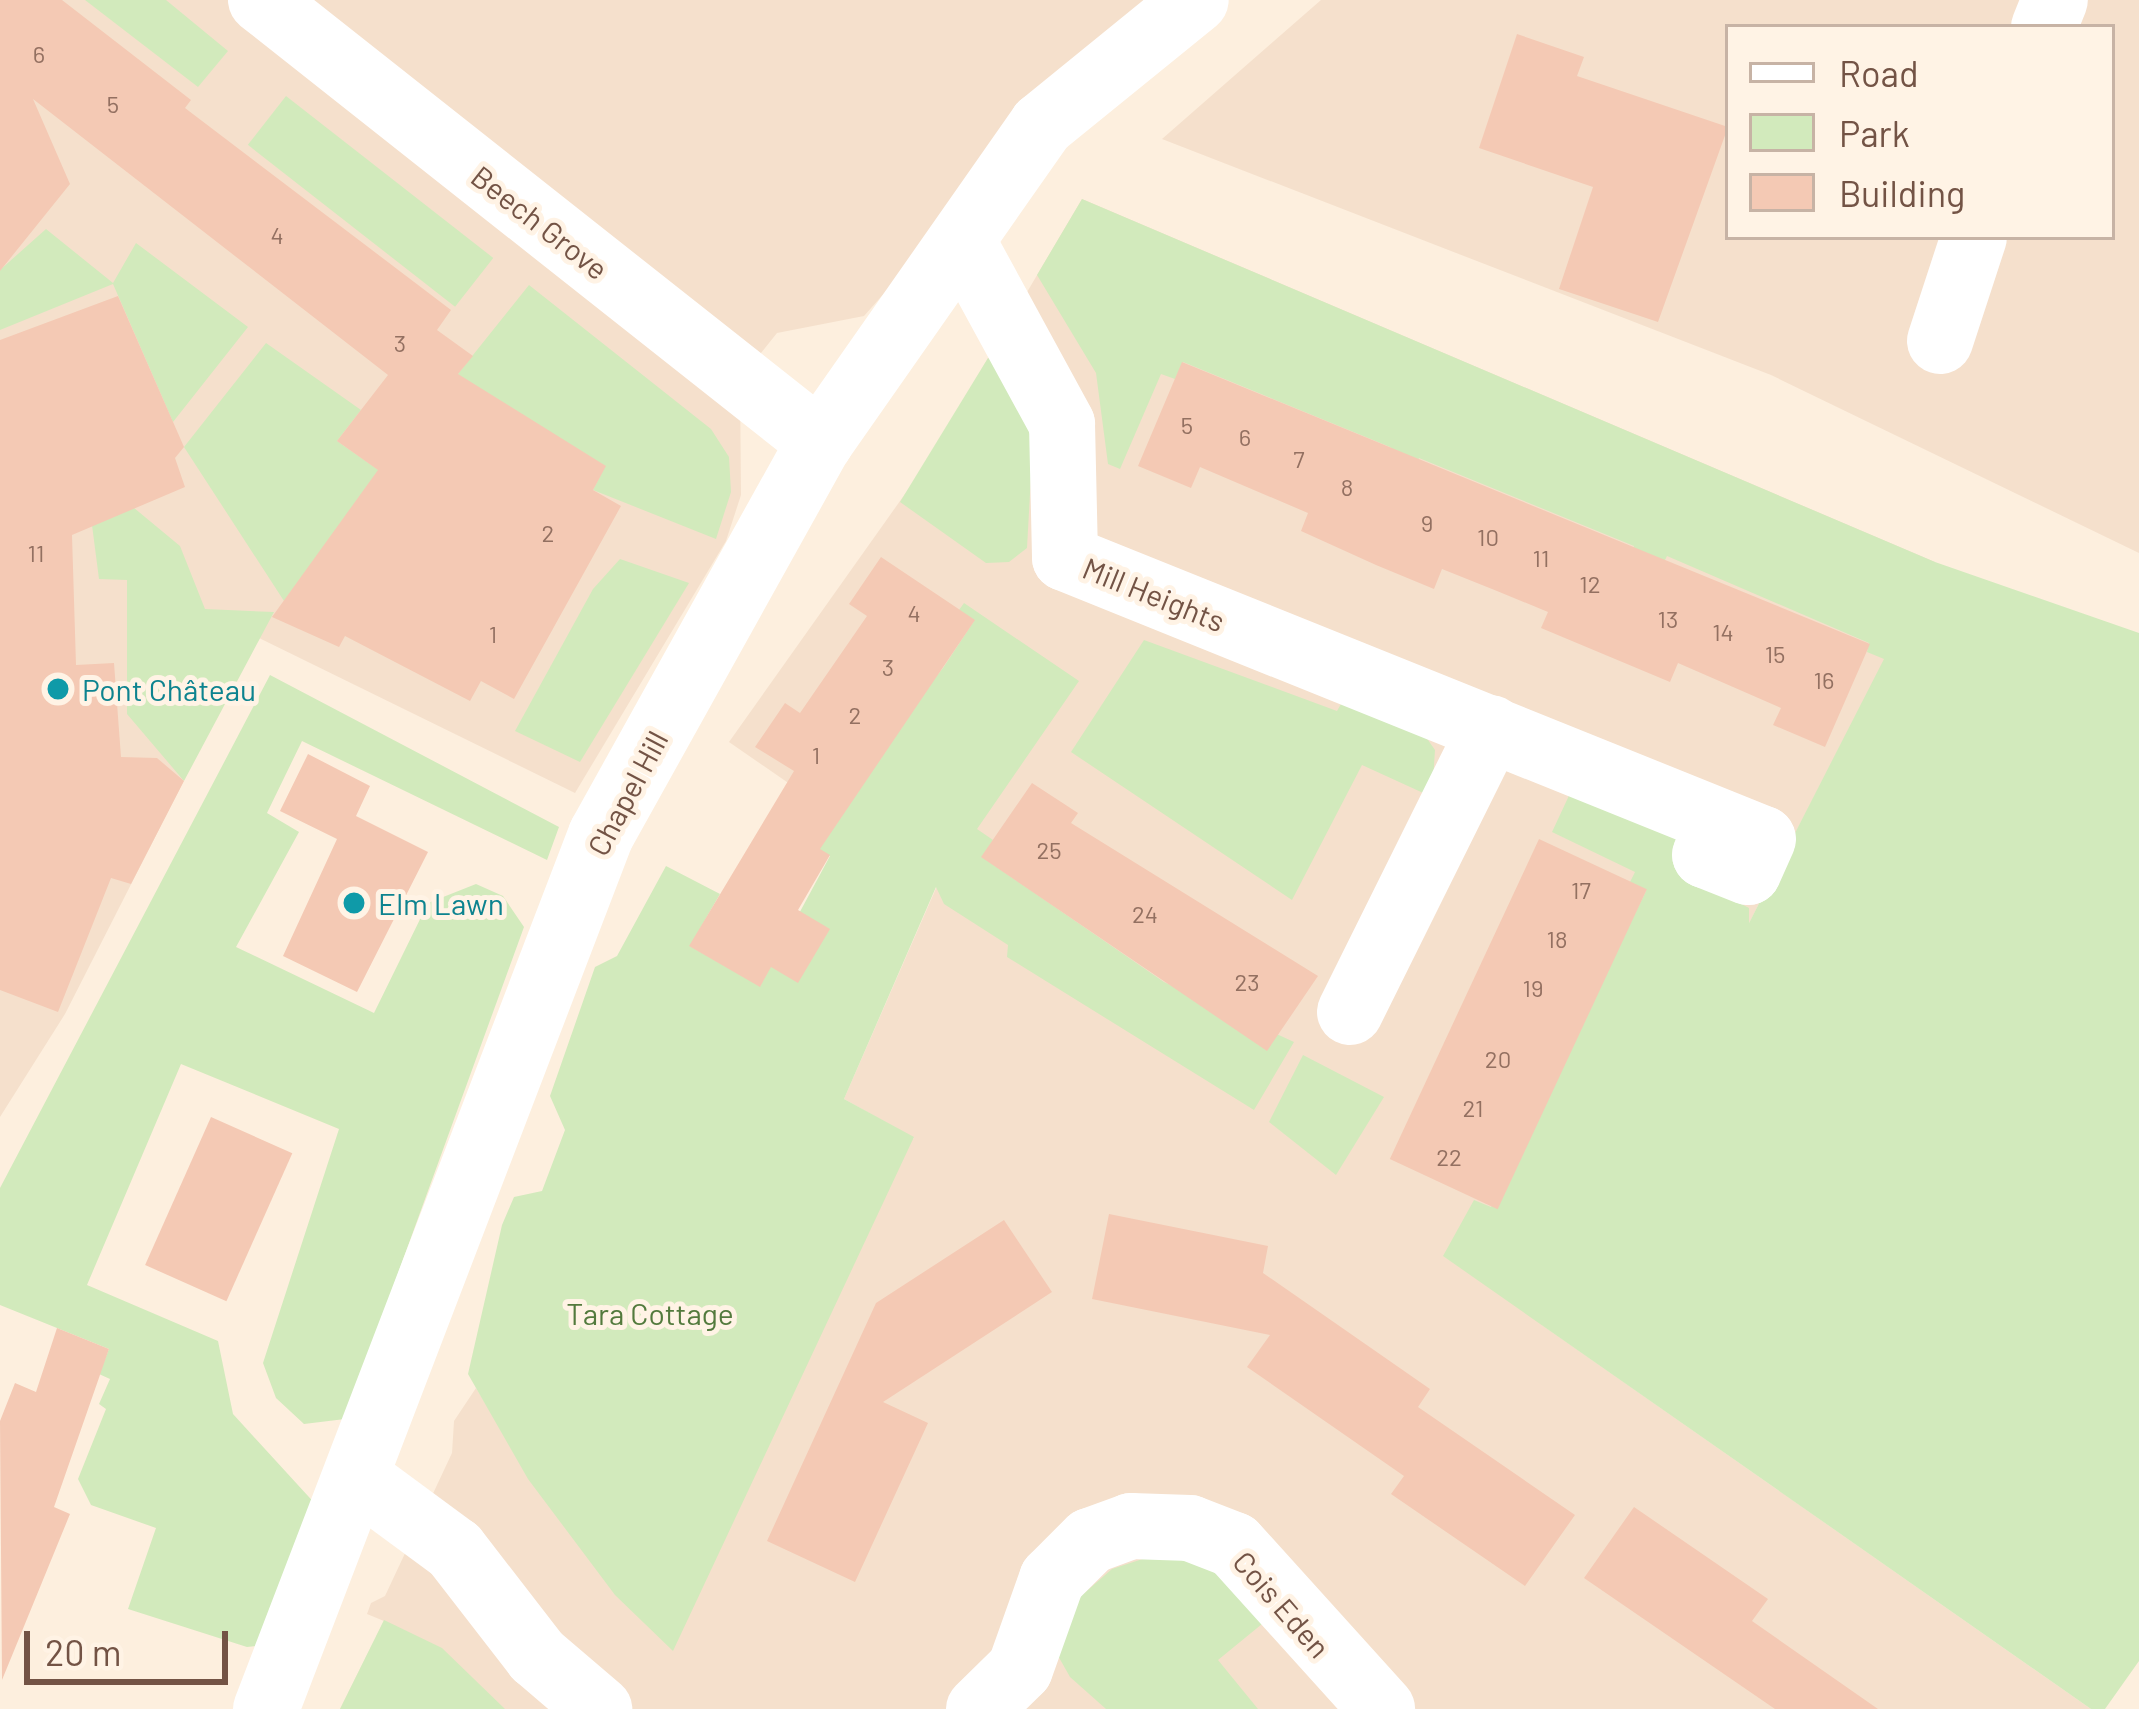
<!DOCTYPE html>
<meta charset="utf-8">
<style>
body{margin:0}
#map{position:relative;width:2139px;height:1709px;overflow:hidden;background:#fdefde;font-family:Barlow,sans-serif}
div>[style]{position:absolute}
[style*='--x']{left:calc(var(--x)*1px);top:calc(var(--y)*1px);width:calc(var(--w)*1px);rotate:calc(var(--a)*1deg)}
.residential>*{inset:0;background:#f5e0cc}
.green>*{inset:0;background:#d2eabc;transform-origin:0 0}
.building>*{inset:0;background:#f4c9b4;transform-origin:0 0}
.minor>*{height:66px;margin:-33px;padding:0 33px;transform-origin:33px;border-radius:33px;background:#fff}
.tertiary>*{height:66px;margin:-33px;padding:0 33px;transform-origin:33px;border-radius:33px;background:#fff}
.dots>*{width:33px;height:33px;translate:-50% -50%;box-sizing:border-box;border:6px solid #fff3e5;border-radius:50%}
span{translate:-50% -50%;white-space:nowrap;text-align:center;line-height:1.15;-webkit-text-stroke:10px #fff3e5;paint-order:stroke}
.number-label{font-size:24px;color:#937061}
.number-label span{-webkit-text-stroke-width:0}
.street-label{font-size:30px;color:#735345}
.culture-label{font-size:30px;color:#0d838f}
.left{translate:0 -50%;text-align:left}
.park-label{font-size:30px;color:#537a3d}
.legend{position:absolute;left:1725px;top:24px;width:390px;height:216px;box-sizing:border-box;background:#fff3e5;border:3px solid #c7b3a5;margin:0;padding:15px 21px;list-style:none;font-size:36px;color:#735345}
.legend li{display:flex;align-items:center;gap:24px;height:60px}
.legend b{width:60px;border:3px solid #c7b3a5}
.scale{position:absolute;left:24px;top:1631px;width:204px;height:54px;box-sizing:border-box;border:6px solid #735345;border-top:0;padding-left:15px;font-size:36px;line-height:42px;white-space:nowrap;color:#735345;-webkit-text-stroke:9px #fff3e5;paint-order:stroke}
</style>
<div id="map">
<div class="residential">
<div style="clip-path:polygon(0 0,1144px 0,864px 316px,777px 333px,740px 379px,741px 495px,726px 541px,575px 793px,257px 637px,65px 1014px,0 1117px)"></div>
<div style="clip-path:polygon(evenodd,1321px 0,2139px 0,2139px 553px,1771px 375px,1162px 139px,1321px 0,1728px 27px,2112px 27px,2112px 237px,1728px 237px,1728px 27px)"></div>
<div style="clip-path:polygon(1082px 199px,1935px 562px,1542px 1325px,2091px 1709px,340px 1709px,384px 1621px,367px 1614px,371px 1603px,385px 1596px,452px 1453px,454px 1421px,476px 1388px,495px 1419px,914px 1138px,844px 1099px,937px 886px,729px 742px,922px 470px)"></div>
</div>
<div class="green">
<div style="clip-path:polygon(85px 0,166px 0,228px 51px,198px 87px)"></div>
<div style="left:286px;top:96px;width:263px;height:62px;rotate:38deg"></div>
<div style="clip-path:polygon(1082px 199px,1935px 562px,2139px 633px,2139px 1661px,2105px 1709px,2091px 1709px,1443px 1256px,1474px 1200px,1491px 1207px,1646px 891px,1630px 882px,1635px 872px,1552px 832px,1573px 787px,1687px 832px,1692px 878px,1749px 908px,1749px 923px,1884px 659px,1867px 652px,1869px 643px,1667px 556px,1660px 570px,1631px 558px,1634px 546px,1419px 458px,1412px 473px,1390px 447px,1183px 362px,1175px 379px,1161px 374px,1120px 469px,1108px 464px,1096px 373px,1037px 275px)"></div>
<div style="clip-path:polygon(46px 229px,113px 283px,136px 243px,248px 327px,173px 422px,113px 284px,0 330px,0 270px)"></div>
<div style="clip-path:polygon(529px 285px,711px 429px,729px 457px,731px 492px,716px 539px,593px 490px,605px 466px,457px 375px)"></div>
<div style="clip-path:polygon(266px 343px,361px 410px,337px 441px,380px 471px,284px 601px,184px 447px)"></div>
<div style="clip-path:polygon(988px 358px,1019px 380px,1033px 440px,1027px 548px,1009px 562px,986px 563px,900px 502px)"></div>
<div style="clip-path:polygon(116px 493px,180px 546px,205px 609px,274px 612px,184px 781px,127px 714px,127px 580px,99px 579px,89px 502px)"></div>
<div style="clip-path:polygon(620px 559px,689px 583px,580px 762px,515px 731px,593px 589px)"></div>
<div style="clip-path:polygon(964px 603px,1079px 681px,977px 829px,993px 840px,982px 857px,1164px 982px,1294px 1042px,1254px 1110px,1007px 957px,1008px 945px,944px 904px,936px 887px,844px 1099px,914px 1137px,673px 1651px,615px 1595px,528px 1479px,468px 1374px,502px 1225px,514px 1197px,542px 1191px,565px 1130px,550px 1096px,595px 967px,617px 956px,666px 866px,720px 894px,690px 946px,760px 986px,830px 856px,805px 841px,943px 668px,974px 621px,959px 610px)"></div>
<div style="clip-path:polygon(1144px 640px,1337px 711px,1346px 695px,1414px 720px,1435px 750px,1432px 797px,1362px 765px,1292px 900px,1071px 752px)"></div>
<div style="clip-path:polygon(270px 675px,559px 827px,547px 860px,302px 741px,267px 813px,299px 832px,236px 947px,374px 1013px,428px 903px,476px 884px,503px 896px,524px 927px,345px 1419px,304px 1424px,276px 1398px,263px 1363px,339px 1129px,181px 1064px,87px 1285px,218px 1341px,233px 1414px,319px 1508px,265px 1645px,247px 1647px,128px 1609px,156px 1528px,91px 1505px,78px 1479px,106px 1409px,99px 1404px,110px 1379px,99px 1374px,109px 1349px,0 1305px,0 1188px)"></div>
<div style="clip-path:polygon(1303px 1055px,1384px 1097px,1336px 1175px,1269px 1122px)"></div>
<div style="clip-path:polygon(1167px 1551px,1213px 1567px,1262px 1624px,1218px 1660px,1258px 1709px,1106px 1709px,1070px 1677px,1057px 1654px,1066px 1609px,1112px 1569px)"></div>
<div style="clip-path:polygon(384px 1620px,442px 1648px,505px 1709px,340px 1709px)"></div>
</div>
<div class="building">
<div style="clip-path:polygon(0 0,62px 0,191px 100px,185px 108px,451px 310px,437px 330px,473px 356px,458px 374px,606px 466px,593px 490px,621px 506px,514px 699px,481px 681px,470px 701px,345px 636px,339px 647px,272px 617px,378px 470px,337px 441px,388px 375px,33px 99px,70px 184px,0 271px)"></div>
<div style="clip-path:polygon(1517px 34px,1584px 57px,1577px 76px,1728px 127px,1658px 322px,1559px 289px,1593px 187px,1479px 148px)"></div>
<div style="clip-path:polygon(118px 296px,184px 447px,175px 458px,185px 487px,72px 535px,76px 665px,114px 663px,121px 757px,157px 758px,184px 781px,131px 884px,111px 878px,58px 1012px,0 990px,0 340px)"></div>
<div style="clip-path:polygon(1182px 362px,1870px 644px,1825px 747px,1773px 725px,1781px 708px,1678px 663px,1670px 682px,1541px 628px,1548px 612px,1497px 591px,1442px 569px,1434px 589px,1376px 565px,1301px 531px,1308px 513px,1200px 467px,1191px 488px,1138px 466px)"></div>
<div style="clip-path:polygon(881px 557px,975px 620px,820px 849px,830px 855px,798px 910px,830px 929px,798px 983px,771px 967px,760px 987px,689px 946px,794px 771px,755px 747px,785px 703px,800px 713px,867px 616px,849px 604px)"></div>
<div style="clip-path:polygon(308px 754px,370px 786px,356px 816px,428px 852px,357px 992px,283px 956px,337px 839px,280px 811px)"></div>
<div style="clip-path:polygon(1032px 783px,1078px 813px,1071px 823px,1318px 976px,1267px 1051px,981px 857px)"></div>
<div style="left:1539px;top:839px;width:119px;height:353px;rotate:25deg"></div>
<div style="left:211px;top:1117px;width:89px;height:162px;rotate:24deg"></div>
<div style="clip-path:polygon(1109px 1214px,1268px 1246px,1263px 1273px,1430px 1389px,1418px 1407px,1575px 1515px,1525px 1586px,1391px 1494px,1404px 1476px,1247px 1367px,1270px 1335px,1092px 1299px)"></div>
<div style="clip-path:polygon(1004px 1220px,1052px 1292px,883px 1402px,928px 1423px,855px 1582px,767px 1541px,876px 1303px)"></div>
<div style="clip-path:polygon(57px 1328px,109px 1349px,54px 1507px,70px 1514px,2px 1680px,0 1421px,15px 1383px,36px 1392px)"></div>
<div style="clip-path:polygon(1634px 1507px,1768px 1599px,1752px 1621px,1878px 1709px,1775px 1709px,1584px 1578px)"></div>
</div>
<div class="minor">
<div style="--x:261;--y:0;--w:713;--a:38.33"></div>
<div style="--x:2044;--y:27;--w:29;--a:-68"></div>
<div style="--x:964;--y:244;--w:205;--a:61.4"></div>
<div style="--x:1062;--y:424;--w:134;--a:88.7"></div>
<div style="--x:1065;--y:558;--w:752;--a:21.93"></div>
<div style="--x:1763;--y:839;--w:36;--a:114"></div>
<div style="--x:1748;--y:872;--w:46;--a:-158.4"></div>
<div style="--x:1705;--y:855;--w:36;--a:-67"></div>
<div style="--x:1940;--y:341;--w:109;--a:-71.9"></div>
<div style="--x:1350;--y:1012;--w:317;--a:-63.6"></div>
<div style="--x:356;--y:1477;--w:123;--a:36.4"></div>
<div style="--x:455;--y:1550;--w:134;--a:52.3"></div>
<div style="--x:537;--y:1656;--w:82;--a:40.5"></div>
<div style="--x:979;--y:1709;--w:57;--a:-44.3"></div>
<div style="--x:1020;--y:1669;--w:96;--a:-70.4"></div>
<div style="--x:1052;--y:1579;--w:54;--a:-45"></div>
<div style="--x:1090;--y:1541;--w:44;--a:-20.1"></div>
<div style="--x:1131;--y:1526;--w:59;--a:1.9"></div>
<div style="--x:1190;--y:1528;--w:47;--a:21.1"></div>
<div style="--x:1234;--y:1545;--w:221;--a:47.9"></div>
</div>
<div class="tertiary">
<div style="--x:266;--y:1709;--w:936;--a:-69.03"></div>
<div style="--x:601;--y:835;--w:450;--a:-60.9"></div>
<div style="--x:820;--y:442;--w:387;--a:-55"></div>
<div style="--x:1042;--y:125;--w:198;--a:-39.1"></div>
</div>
<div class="dots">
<div style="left:58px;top:689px;background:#0f9aa8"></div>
<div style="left:354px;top:903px;background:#0f9aa8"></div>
</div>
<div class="number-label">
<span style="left:39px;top:54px">6</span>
<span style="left:113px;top:104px">5</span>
<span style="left:277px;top:235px">4</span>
<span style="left:400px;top:343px">3</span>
<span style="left:1187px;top:425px">5</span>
<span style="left:1245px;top:437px">6</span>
<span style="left:1299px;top:459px">7</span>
<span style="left:1347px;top:487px">8</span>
<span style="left:1427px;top:523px">9</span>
<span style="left:548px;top:533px">2</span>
<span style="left:1488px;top:537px">10</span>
<span style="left:36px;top:553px">11</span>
<span style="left:1541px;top:558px">11</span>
<span style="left:1590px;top:584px">12</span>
<span style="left:914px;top:613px">4</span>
<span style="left:1668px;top:619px">13</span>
<span style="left:1723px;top:632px">14</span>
<span style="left:493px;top:634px">1</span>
<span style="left:1775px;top:654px">15</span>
<span style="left:888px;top:667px">3</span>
<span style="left:1824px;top:680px">16</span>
<span style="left:855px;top:715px">2</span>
<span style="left:816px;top:755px">1</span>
<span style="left:1049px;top:850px">25</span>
<span style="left:1581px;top:890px">17</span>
<span style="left:1145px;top:914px">24</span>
<span style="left:1557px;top:939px">18</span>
<span style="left:1247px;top:982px">23</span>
<span style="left:1533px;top:988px">19</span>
<span style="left:1498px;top:1059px">20</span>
<span style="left:1473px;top:1108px">21</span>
<span style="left:1449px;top:1157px">22</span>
</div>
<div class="street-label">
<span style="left:540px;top:222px;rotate:38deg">Beech Grove</span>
<span style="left:1154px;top:594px;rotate:22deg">Mill Heights</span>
<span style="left:627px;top:793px;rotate:-62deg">Chapel Hill</span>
<span style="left:1282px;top:1604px;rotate:49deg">Cois Eden</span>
</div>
<div class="culture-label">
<span class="left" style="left:82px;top:689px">Pont Château</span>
<span class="left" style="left:378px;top:903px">Elm Lawn</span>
</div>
<div class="park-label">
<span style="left:650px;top:1313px">Tara Cottage</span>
</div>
<ul class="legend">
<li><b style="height:15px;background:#fff"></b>Road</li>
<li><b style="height:33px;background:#d2eabc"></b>Park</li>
<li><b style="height:33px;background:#f4c9b4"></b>Building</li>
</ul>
<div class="scale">20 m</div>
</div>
